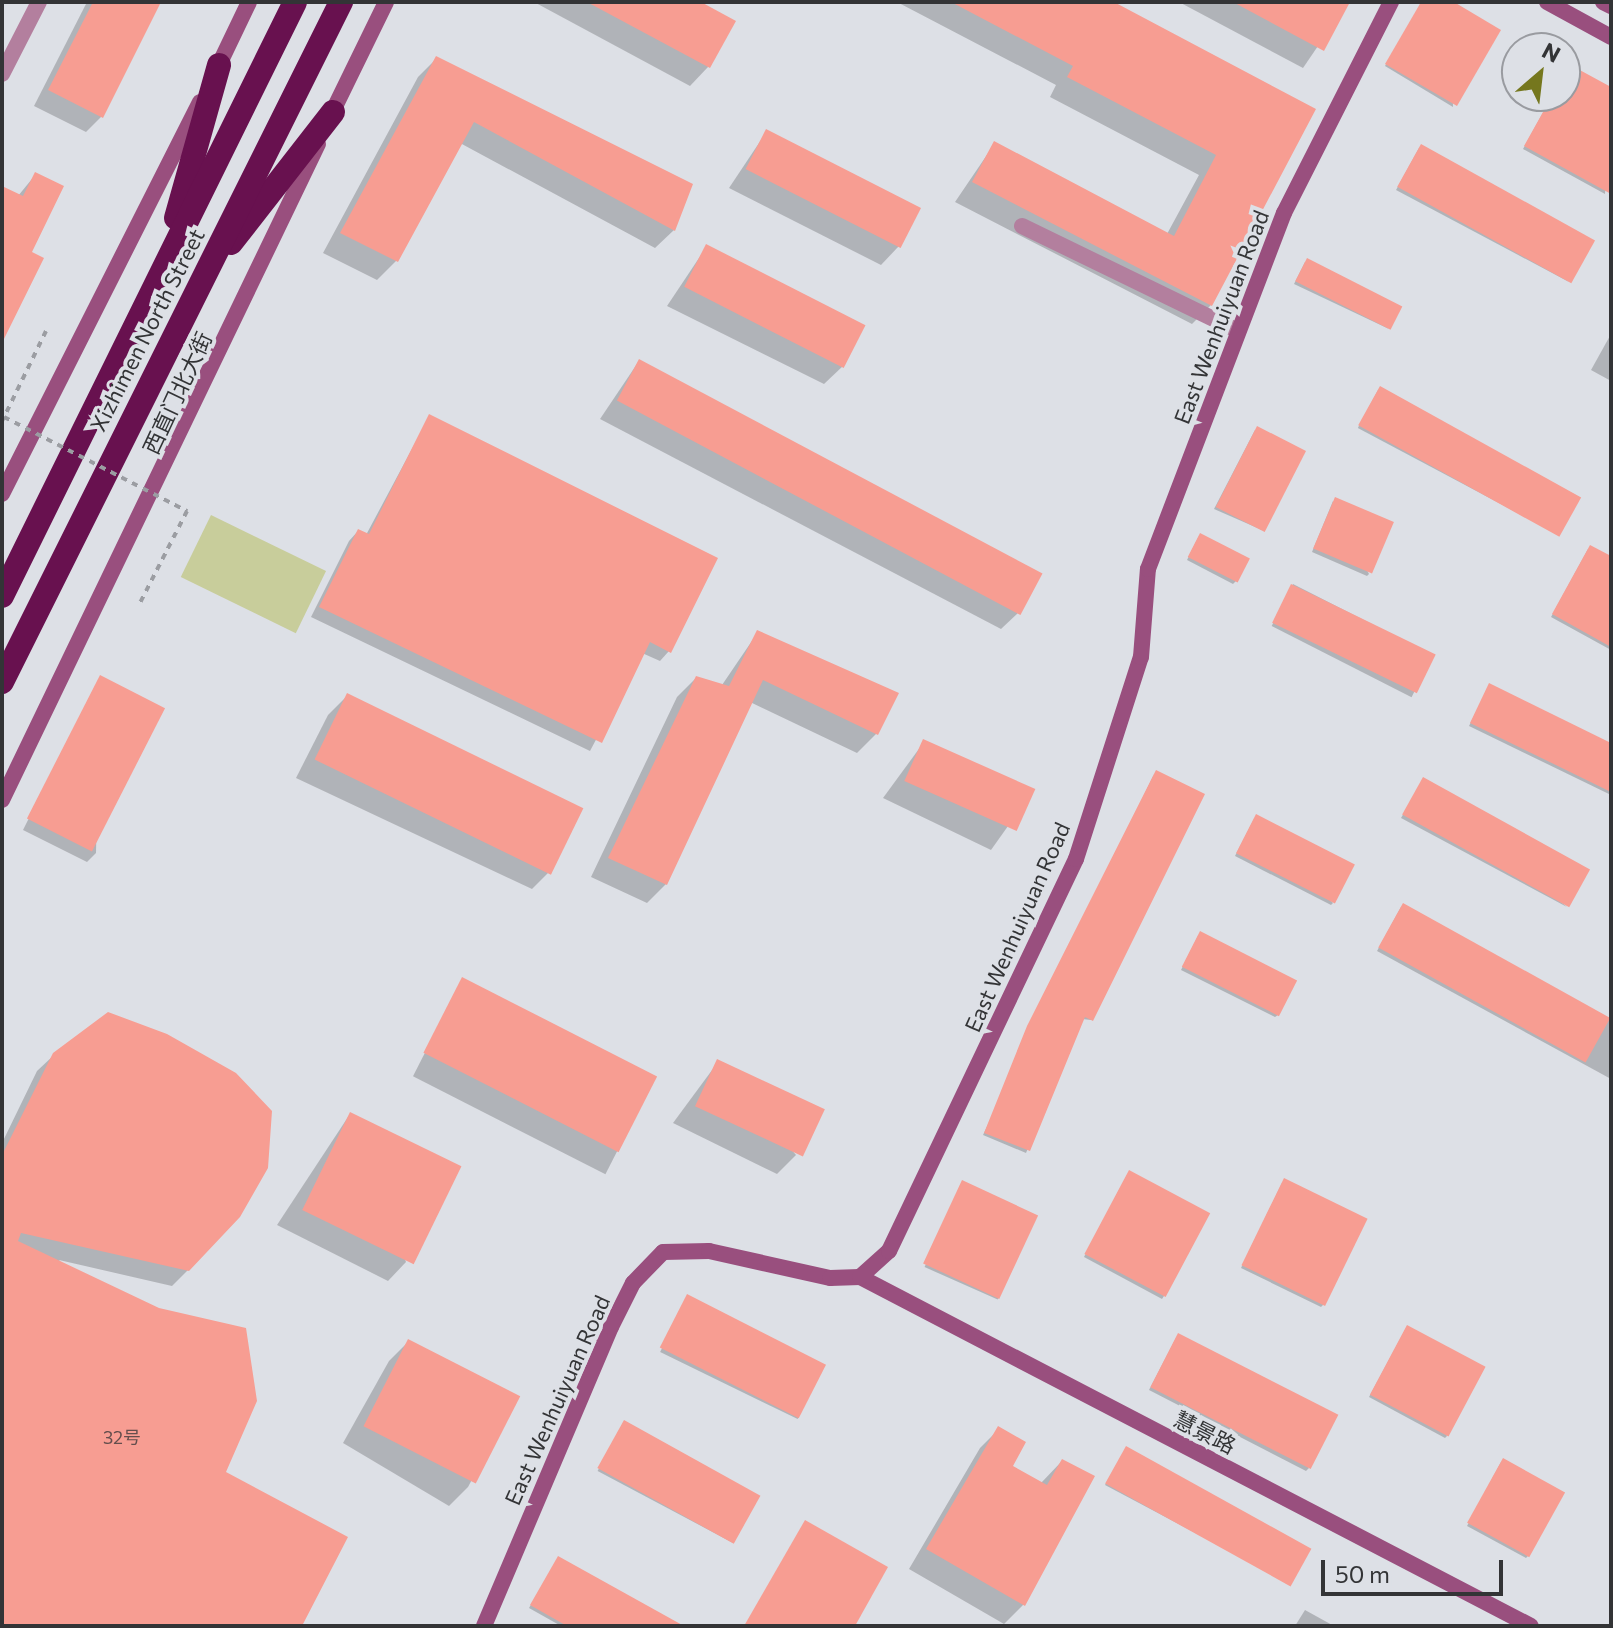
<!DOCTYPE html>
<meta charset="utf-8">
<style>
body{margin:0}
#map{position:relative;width:1613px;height:1628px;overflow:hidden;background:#dde0e6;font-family:Commissioner,"Noto Sans SC",sans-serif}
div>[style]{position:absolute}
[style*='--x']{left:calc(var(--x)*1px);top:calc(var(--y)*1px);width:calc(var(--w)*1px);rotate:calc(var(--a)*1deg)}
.green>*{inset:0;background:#c8cd9b;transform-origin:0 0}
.shadow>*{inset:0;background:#0003;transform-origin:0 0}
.building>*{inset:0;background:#f79d92;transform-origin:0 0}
.path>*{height:4px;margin-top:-2px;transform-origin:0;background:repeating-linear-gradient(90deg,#9b9da2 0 6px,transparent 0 12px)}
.street>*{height:16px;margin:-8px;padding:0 8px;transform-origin:8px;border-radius:8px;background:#b37f9e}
.secondary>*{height:16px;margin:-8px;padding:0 8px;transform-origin:8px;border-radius:8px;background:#994f7e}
.highway>*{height:24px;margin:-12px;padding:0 12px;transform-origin:12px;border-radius:12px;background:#68114f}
.path-bridge>*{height:4px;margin-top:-2px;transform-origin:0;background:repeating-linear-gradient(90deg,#9b9da2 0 6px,transparent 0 12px)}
span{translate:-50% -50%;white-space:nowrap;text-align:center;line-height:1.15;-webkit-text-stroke:8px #dde0e6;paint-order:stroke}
.number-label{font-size:18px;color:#644e4d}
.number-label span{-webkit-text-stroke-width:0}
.street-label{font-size:22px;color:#333436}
.frame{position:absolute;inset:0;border:4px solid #333436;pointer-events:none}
.north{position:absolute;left:1501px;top:32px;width:80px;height:80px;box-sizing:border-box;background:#dde0e6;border:2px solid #999ba0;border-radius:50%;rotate:28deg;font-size:22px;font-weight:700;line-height:32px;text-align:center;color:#333436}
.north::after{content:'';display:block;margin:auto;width:28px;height:36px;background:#75771e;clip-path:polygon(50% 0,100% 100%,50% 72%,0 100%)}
.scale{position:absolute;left:1321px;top:1560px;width:182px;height:36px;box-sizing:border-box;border:4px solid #333436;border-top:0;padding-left:10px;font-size:24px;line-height:28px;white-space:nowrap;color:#333436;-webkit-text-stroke:6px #dde0e6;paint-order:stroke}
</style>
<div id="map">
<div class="green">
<div style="left:211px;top:515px;width:128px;height:69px;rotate:26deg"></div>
</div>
<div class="shadow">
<div style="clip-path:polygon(87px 2px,159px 2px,101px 117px,86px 132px,34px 106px)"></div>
<div style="clip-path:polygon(534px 2px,697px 2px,708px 67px,690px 86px)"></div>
<div style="clip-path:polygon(897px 2px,1110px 2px,1314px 110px,1211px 305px,1192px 324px,955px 202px,995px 143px,1167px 234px,1199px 175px,1050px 97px,1056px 85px)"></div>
<div style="clip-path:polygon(1179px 2px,1348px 2px,1303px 68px)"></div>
<div style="clip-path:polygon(1422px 2px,1450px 2px,1453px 107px,1385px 66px)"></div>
<div style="clip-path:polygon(437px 58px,674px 230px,655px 248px,460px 143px,396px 261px,377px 280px,323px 253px,418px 77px)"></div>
<div style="clip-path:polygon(1565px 73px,1611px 89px,1605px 194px,1523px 149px,1552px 96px,1565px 96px)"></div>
<div style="clip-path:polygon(767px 131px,899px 246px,881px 265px,729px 188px)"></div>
<div style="clip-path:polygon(1419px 148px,1569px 282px,1396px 190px)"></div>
<div style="clip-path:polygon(36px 174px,29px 253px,2px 339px,2px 188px,18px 196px)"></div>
<div style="clip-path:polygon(707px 246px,843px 366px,824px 384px,667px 306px)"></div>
<div style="clip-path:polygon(1305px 262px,1389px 329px,1294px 284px)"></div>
<div style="clip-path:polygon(1611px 334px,1611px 381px,1591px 370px)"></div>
<div style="clip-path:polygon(639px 361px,1020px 611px,1001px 629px,600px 419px)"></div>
<div style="left:1378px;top:390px;width:228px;height:43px;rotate:28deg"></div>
<div style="clip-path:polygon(429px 417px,669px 651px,660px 661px,642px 653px,590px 751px,311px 617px,349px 541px,358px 531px,366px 535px)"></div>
<div style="clip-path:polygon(1255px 430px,1264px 528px,1262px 530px,1214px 509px)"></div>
<div style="clip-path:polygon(1333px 501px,1369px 574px,1367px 576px,1312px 552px)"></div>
<div style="clip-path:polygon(1198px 538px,1236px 581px,1233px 584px,1187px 560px)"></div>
<div style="clip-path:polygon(1588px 549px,1611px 558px,1611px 650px,1551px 617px)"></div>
<div style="left:1293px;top:584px;width:157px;height:47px;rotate:27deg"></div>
<div style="clip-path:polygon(758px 632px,896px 694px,876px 734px,857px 753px,750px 702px,666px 884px,647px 903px,591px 877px,677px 697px,696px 678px,722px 685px)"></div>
<div style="clip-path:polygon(100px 677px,96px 853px,87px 862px,23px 830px)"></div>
<div style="clip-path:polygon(1488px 688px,1611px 745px,1611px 795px,1469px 726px)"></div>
<div style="clip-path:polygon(347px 696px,551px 870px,532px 889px,296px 778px,328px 715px)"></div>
<div style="clip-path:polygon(924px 742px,1033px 791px,991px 850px,883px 798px)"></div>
<div style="clip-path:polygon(1154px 774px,1091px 1020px,1082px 1019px,1026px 1153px,983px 1135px)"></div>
<div style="clip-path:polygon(1422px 782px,1567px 907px,1401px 818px)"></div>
<div style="clip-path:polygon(1254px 819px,1333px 903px,1331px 905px,1235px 856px)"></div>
<div style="clip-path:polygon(1401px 907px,1611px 1019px,1611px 1079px,1377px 951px)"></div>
<div style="clip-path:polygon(1198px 936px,1278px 1015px,1275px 1017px,1181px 970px)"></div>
<div style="left:462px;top:980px;width:216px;height:108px;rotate:27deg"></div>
<div style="clip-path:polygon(54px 1055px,188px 1270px,172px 1286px,59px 1260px,224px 1473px,300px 1626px,2px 1626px,2px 1143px,37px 1071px)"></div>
<div style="clip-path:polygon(718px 1062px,796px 1155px,777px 1174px,673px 1123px)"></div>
<div style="clip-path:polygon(350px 1114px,406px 1262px,388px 1281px,277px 1225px)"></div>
<div style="clip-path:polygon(1127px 1175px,1164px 1296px,1162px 1299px,1084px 1257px)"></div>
<div style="left:962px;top:1183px;width:80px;height:92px;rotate:24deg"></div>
<div style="clip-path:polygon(1282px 1183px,1324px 1304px,1321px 1307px,1241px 1268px)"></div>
<div style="left:686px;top:1299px;width:153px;height:59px;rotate:26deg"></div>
<div style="clip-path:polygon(1405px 1330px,1447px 1436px,1445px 1438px,1369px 1397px)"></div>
<div style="clip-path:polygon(1176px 1338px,1309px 1468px,1306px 1471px,1149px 1390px)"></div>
<div style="clip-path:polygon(408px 1342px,517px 1397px,468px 1487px,449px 1506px,343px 1443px,389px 1361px)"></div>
<div style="left:622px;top:1425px;width:153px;height:52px;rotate:28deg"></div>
<div style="clip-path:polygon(999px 1429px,1010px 1467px,1041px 1483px,1062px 1461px,1023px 1605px,1004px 1624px,909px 1569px,980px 1448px)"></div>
<div style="clip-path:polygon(1124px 1451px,1290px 1583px,1105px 1485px)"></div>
<div style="clip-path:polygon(1501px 1462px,1528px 1556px,1526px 1558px,1467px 1526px)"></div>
<div style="clip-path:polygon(556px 1561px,680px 1626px,561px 1626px,529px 1608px)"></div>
<div style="clip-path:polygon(1305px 1610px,1334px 1626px,1295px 1626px)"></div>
</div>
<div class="building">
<div style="clip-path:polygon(93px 2px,161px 2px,103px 118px,48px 90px)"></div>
<div style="clip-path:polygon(587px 2px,701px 2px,736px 21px,710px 68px)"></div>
<div style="clip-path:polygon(951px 2px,1114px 2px,1316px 109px,1212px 306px,972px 182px,994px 141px,1174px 236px,1216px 155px,1067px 77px,1073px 66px)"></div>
<div style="clip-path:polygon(1233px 2px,1350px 2px,1324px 51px)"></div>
<div style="clip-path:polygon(1421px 2px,1454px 2px,1501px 30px,1457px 106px,1385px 64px)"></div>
<div style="clip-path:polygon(436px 56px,693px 184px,675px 231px,474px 122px,398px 262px,340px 233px)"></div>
<div style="clip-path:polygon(1565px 62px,1611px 87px,1611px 194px,1524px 146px,1552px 96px,1565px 96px)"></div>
<div style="left:766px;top:129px;width:174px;height:45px;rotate:27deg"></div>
<div style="left:1421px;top:144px;width:199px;height:49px;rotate:29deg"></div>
<div style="clip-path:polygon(35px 172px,64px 186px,32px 252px,44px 258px,2px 343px,2px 186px,23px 196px)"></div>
<div style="left:706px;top:244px;width:179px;height:48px;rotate:27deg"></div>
<div style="left:1307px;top:258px;width:107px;height:26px;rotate:27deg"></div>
<div style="left:639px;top:359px;width:457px;height:47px;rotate:28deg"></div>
<div style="left:1380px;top:386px;width:230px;height:45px;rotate:29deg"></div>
<div style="clip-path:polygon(429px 414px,718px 558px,671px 653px,650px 642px,602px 743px,319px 607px,358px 529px,369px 534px)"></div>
<div style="left:1257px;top:426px;width:55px;height:91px;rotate:27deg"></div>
<div style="left:1335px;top:497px;width:64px;height:56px;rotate:23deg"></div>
<div style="left:1200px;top:533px;width:56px;height:27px;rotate:27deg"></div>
<div style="clip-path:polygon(1590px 545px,1611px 556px,1611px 647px,1552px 614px)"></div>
<div style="left:1291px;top:584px;width:161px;height:43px;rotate:26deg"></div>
<div style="clip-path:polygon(757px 630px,899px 693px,878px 735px,763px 680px,667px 885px,608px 858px,696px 676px,729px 686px)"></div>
<div style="left:100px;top:675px;width:73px;height:161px;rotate:27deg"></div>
<div style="clip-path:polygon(1489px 683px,1611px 743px,1611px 792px,1470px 723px)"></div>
<div style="left:347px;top:693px;width:263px;height:74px;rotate:26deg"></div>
<div style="left:923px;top:739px;width:123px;height:46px;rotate:24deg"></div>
<div style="clip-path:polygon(1156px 770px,1205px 794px,1093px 1021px,1085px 1017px,1030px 1151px,984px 1133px,1027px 1026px)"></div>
<div style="left:1423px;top:777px;width:191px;height:43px;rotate:29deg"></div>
<div style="left:1256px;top:814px;width:111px;height:44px;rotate:27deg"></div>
<div style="left:1403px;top:903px;width:237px;height:51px;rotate:29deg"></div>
<div style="left:1200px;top:931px;width:109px;height:40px;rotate:27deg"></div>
<div style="left:462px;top:977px;width:219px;height:85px;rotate:27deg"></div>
<div style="clip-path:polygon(108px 1012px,167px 1034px,236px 1073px,272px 1111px,268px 1168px,240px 1217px,189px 1271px,21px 1233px,18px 1241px,159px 1308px,246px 1328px,257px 1401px,226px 1472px,348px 1537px,302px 1626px,2px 1626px,2px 1155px,53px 1053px)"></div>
<div style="left:717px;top:1059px;width:119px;height:52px;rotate:25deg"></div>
<div style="left:350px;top:1112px;width:124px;height:109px;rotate:26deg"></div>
<div style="left:1129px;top:1170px;width:92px;height:95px;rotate:28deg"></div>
<div style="left:1284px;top:1178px;width:93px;height:97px;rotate:26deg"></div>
<div style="left:962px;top:1180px;width:84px;height:92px;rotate:25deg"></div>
<div style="left:687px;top:1294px;width:156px;height:60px;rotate:27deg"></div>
<div style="left:1407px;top:1325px;width:89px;height:79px;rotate:28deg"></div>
<div style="left:1178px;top:1333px;width:180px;height:61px;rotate:27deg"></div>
<div style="left:408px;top:1339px;width:126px;height:98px;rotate:27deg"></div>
<div style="left:624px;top:1420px;width:156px;height:55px;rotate:29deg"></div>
<div style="clip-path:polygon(998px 1426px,1026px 1442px,1013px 1466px,1047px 1485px,1062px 1459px,1095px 1476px,1025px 1606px,926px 1549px)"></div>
<div style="left:1126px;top:1446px;width:212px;height:43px;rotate:29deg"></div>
<div style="left:1503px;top:1458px;width:71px;height:74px;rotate:29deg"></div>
<div style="clip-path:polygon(805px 1520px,888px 1567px,855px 1626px,744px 1626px)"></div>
<div style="clip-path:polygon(558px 1556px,684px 1626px,567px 1626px,530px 1605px)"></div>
</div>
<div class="path">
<div style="--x:2;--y:421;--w:4;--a:-63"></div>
</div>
<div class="street">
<div style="--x:2;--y:74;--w:81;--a:-62.8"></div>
<div style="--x:1022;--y:226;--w:240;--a:25.9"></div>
</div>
<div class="secondary">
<div style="--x:1547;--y:2;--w:73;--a:28.7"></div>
<div style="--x:1603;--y:2;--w:9;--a:27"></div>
<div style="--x:216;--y:71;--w:76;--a:-64.4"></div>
<div style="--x:329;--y:119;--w:130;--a:-64"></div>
<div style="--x:2;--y:494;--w:439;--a:-63.2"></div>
<div style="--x:2;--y:800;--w:728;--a:-64.28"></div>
<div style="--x:860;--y:1277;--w:756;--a:27.48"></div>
<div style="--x:484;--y:1626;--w:325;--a:-67"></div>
<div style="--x:611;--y:1327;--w:49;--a:-63.4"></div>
<div style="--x:633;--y:1283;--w:43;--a:-45.9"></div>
<div style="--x:663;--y:1252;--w:46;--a:-1.2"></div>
<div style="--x:709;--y:1251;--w:124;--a:12.6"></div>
<div style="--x:830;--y:1278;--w:30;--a:-2"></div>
<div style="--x:860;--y:1277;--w:39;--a:-42"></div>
<div style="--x:889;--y:1251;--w:434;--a:-64.5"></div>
<div style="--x:1076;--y:859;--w:212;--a:-72.2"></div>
<div style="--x:1141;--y:657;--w:88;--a:-85.5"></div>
<div style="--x:1148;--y:569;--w:381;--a:-69.1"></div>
<div style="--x:1284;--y:213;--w:237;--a:-63.1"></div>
</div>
<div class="highway">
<div style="--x:176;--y:218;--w:159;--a:-74.3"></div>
<div style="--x:231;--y:243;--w:166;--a:-52.1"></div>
<div style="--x:2;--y:596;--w:662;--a:-63.74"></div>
<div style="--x:2;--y:682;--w:760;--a:-63.5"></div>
</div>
<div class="path-bridge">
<div style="--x:46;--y:331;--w:96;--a:116"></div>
<div style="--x:4;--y:417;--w:206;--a:27.2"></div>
<div style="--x:187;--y:511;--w:106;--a:117.1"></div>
</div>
<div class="number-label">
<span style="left:122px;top:1437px">32号</span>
</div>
<div class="street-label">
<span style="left:1221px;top:317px;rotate:-69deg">East Wenhuiyuan Road</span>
<span style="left:147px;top:330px;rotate:-63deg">Xizhimen North Street</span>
<span style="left:177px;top:393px;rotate:-65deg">西直门北大街</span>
<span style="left:1017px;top:927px;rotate:-66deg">East Wenhuiyuan Road</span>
<span style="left:557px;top:1400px;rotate:-66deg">East Wenhuiyuan Road</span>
<span style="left:1205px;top:1432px;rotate:27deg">慧景路</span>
</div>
<div class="frame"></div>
<div class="north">N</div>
<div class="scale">50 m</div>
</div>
